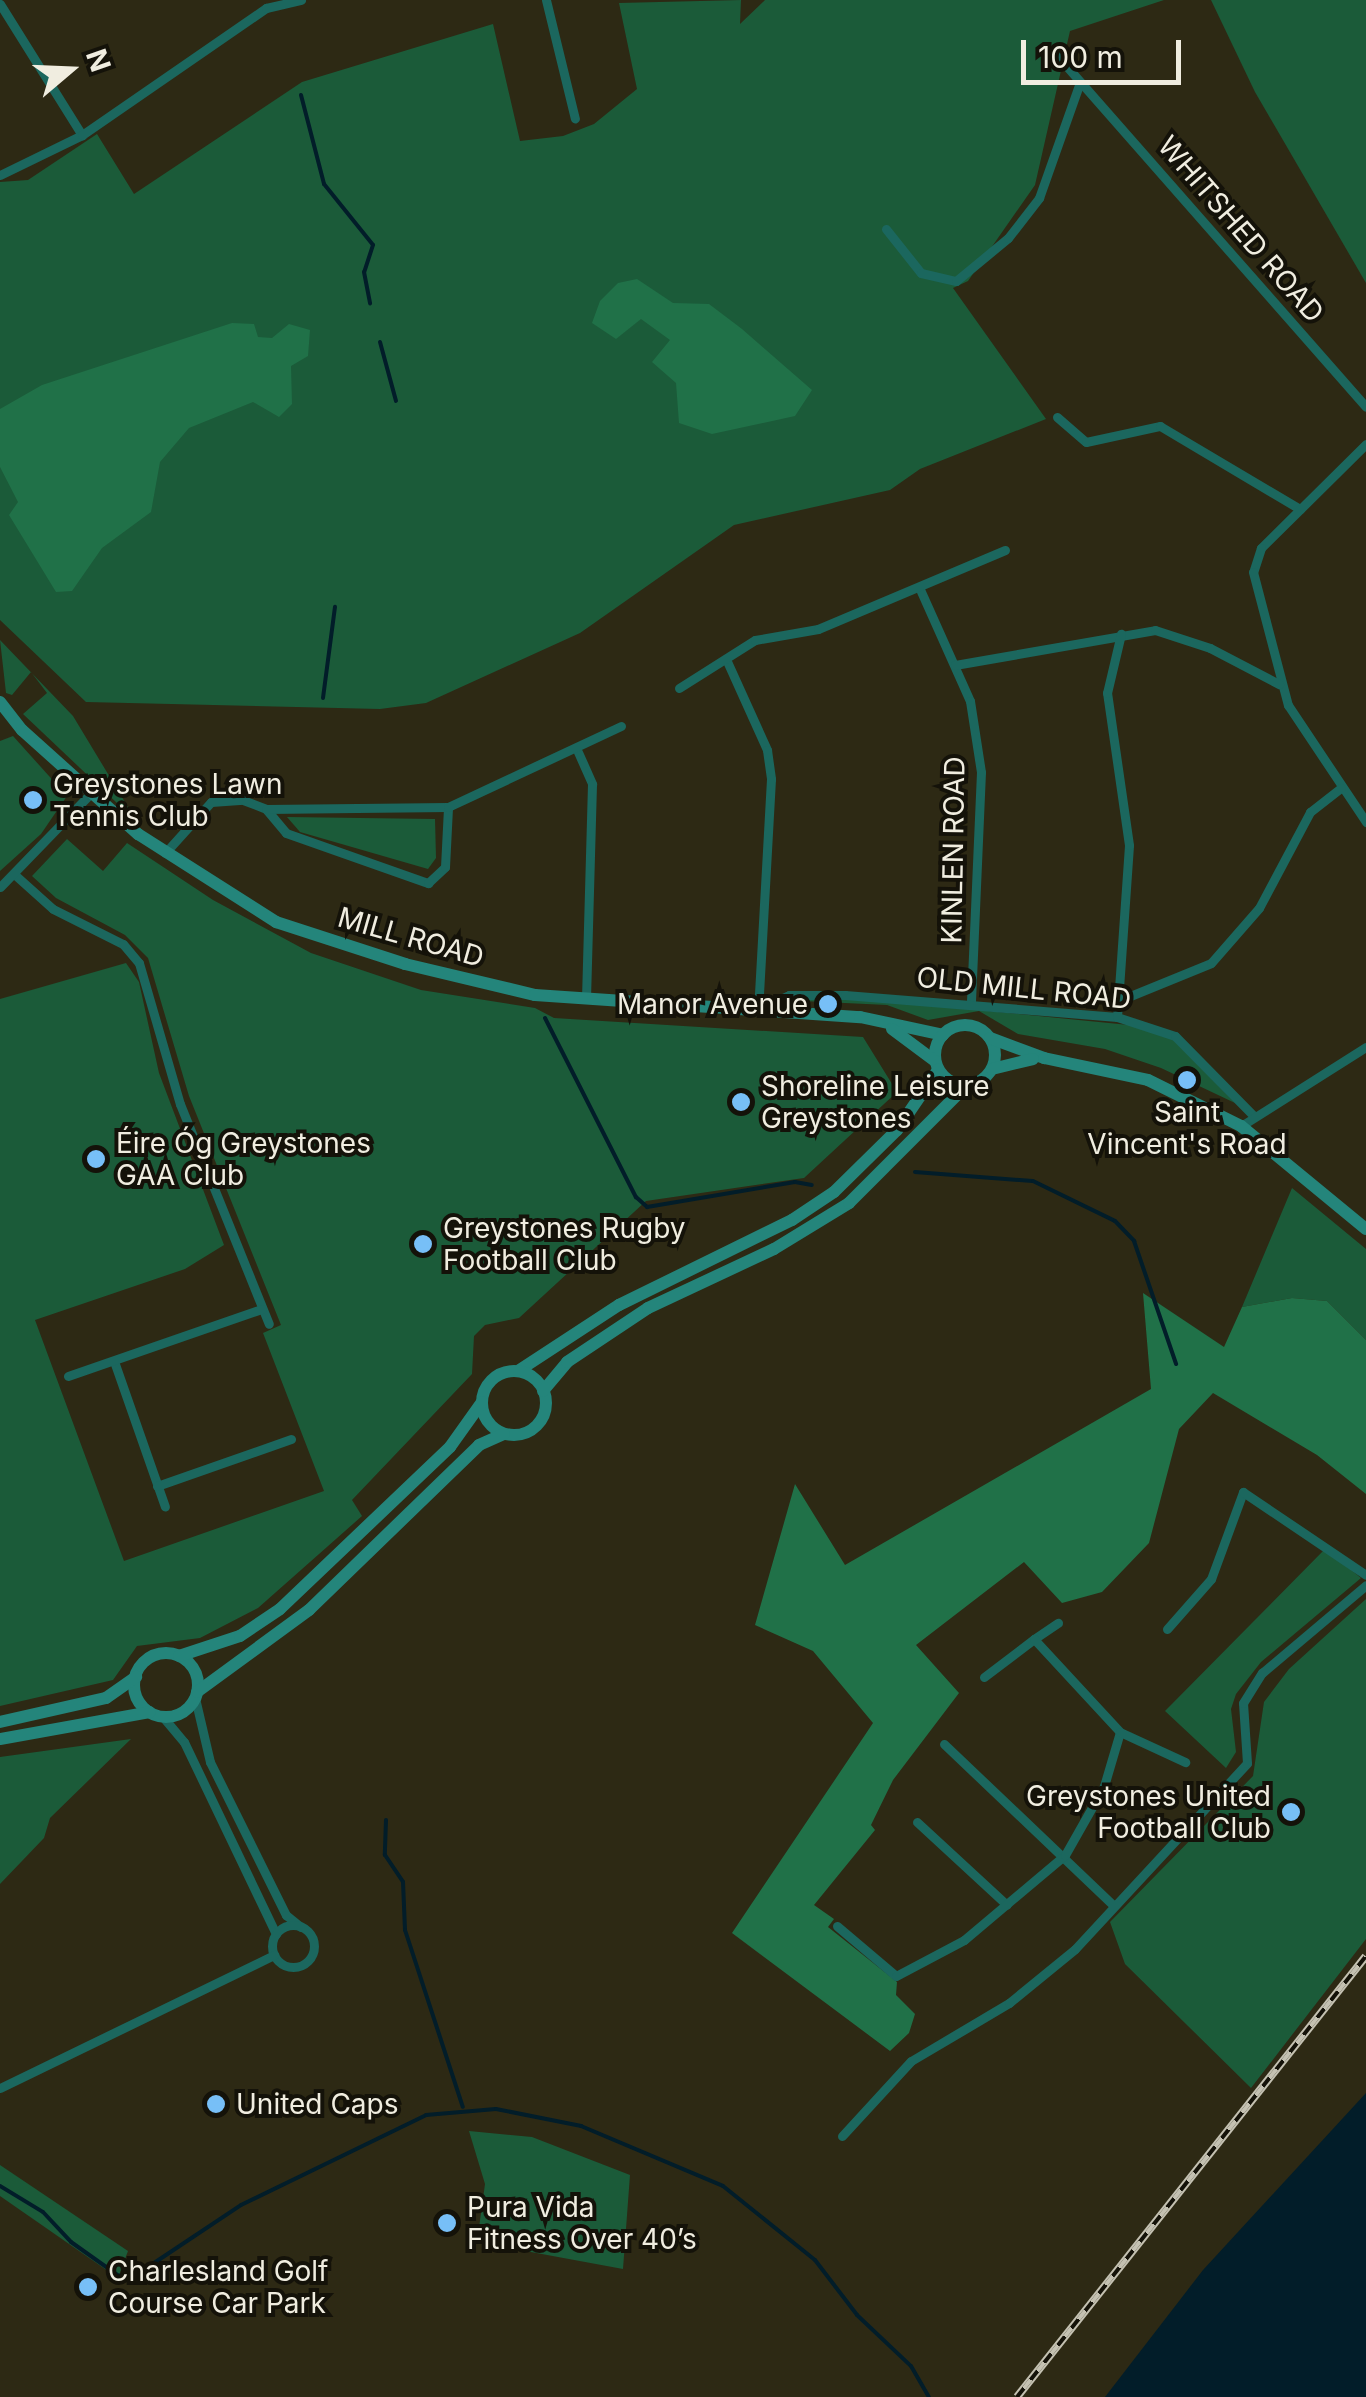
<!DOCTYPE html>
<meta charset="utf-8">
<style>
body{margin:0}
#map{position:relative;width:1366px;height:2397px;overflow:hidden;background:#2d2914;font-family:Inter,sans-serif}
div>[style]{position:absolute}
[style*='--x']{left:calc(var(--x)*1px);top:calc(var(--y)*1px);width:calc(var(--w)*1px);rotate:calc(var(--a)*1deg)}
.green>*{inset:0;background:#1b5b39}
.forest>*{inset:0;background:#207148}
.water>*{inset:0;background:#021d29}
.stream>*{height:4px;margin:-2px;padding:0 2px;transform-origin:2px;border-radius:2px;background:#021d29}
.minor>*{height:9px;margin:-4.5px;padding:0 4.5px;transform-origin:4.5px;border-radius:4.5px;background:#1b675e}
.minor>.ring{margin:-4.5px;padding:0;box-sizing:content-box;background:none;border:9px solid #1b675e;border-radius:50%}
.secondary>*{height:12px;margin:-6px;padding:0 6px;transform-origin:6px;border-radius:6px;background:#24857b}
.secondary>.ring{margin:-6px;padding:0;box-sizing:content-box;background:none;border:12px solid #24857b;border-radius:50%}
.rail>*{height:8px;margin-top:-4px;transform-origin:0;background:repeating-linear-gradient(90deg,#141209 0 11px,#c4c1b2 0 22px);box-sizing:border-box;border-block:2px solid #c4c1b2}
.dots>*{width:28px;height:28px;translate:-50% -50%;box-sizing:border-box;border:5px solid #141209;border-radius:50%}
span{translate:-50% -50%;white-space:nowrap;text-align:center;line-height:1.15;-webkit-text-stroke:8px #141209;paint-order:stroke}
.street-label{font-size:28px;color:#f0ede0}
.poi-label{font-size:28px;color:#f0ede0}
.left{translate:0 -50%;text-align:left}
.right{translate:-100% -50%;text-align:right}
.north{position:absolute;left:20px;top:20px;width:100px;height:100px;-webkit-text-stroke:8px #141209;paint-order:stroke;rotate:71deg;font-size:28px;font-weight:700;line-height:40px;text-align:center;color:#f0ede0}
.north::after{content:'';display:block;margin:auto;width:35px;height:45px;background:#f0ede0;clip-path:polygon(50% 0,100% 100%,50% 72%,0 100%)}
.scale{position:absolute;left:1021px;top:40px;width:160px;height:45px;box-sizing:border-box;border:5px solid #f0ede0;border-top:0;padding-left:12px;font-size:30px;line-height:35px;white-space:nowrap;color:#f0ede0;-webkit-text-stroke:8px #141209;paint-order:stroke}
</style>
<div id="map">
<div class="green">
<div style="clip-path:polygon(741px 0,740px 24px,765px 0,1164px 0,1070px 31px,1035px 185px,968px 281px,953px 288px,1046px 419px,920px 469px,890px 490px,734px 525px,580px 633px,426px 703px,380px 709px,86px 702px,0 620px,0 182px,28px 180px,97px 134px,134px 194px,302px 82px,493px 24px,520px 141px,563px 136px,594px 124px,637px 89px,619px 3px)"></div>
<div style="clip-path:polygon(1211px 0,1366px 0,1366px 283px,1255px 92px)"></div>
<div style="clip-path:polygon(0 640px,73px 716px,137px 822px,23px 714px,47px 693px,31px 672px,12px 695px,6px 693px)"></div>
<div style="clip-path:polygon(13px 736px,67px 796px,41px 834px,0 871px,0 741px)"></div>
<div style="clip-path:polygon(287px 817px,435px 819px,436px 858px,428px 869px,300px 832px)"></div>
<div style="clip-path:polygon(67px 839px,103px 871px,127px 843px,213px 900px,311px 953px,421px 990px,535px 1008px,554px 1018px,863px 1037px,897px 1092px,804px 1178px,646px 1201px,519px 1318px,485px 1325px,474px 1336px,472px 1374px,352px 1500px,362px 1516px,258px 1608px,200px 1638px,137px 1646px,113px 1680px,0 1706px,0 999px,126px 963px,139px 982px,159px 1073px,224px 1245px,185px 1269px,35px 1320px,124px 1561px,324px 1491px,263px 1333px,281px 1325px,189px 1096px,148px 958px,125px 935px,56px 898px,32px 876px)"></div>
<div style="clip-path:polygon(837px 996px,1139px 1026px,1173px 1039px,1235px 1103px,1161px 1068px,1105px 1049px,1018px 1034px,979px 1011px,928px 1020px,887px 1005px,803px 1001px)"></div>
<div style="clip-path:polygon(1292px 1188px,1366px 1249px,1366px 1340px,1327px 1301px,1292px 1298px,1242px 1307px)"></div>
<div style="clip-path:polygon(1325px 1549px,1361px 1578px,1261px 1662px,1236px 1694px,1231px 1709px,1236px 1752px,1226px 1768px,1165px 1711px)"></div>
<div style="clip-path:polygon(1366px 1599px,1366px 1939px,1251px 2088px,1125px 1964px,1110px 1922px,1253px 1776px,1264px 1702px,1289px 1669px)"></div>
<div style="clip-path:polygon(131px 1739px,50px 1818px,44px 1838px,0 1884px,0 1757px)"></div>
<div style="clip-path:polygon(469px 2131px,532px 2137px,630px 2175px,623px 2269px,477px 2242px,485px 2184px)"></div>
<div style="clip-path:polygon(0 2165px,128px 2251px,118px 2278px,0 2196px)"></div>
</div>
<div class="forest">
<div style="clip-path:polygon(637px 279px,673px 303px,709px 304px,742px 329px,812px 390px,795px 416px,712px 434px,679px 423px,676px 383px,652px 362px,670px 340px,641px 319px,616px 339px,592px 323px,600px 301px,618px 283px)"></div>
<div style="clip-path:polygon(232px 323px,254px 324px,258px 337px,272px 338px,289px 324px,310px 330px,308px 356px,291px 366px,292px 404px,279px 417px,253px 402px,189px 428px,160px 462px,151px 512px,102px 548px,72px 591px,56px 592px,9px 515px,18px 502px,0 467px,0 409px,42px 385px)"></div>
<div style="clip-path:polygon(1143px 1293px,1224px 1347px,1242px 1307px,1292px 1298px,1327px 1301px,1366px 1340px,1366px 1494px,1317px 1455px,1213px 1393px,1179px 1429px,1149px 1543px,1102px 1592px,1062px 1603px,1024px 1562px,916px 1645px,959px 1693px,893px 1780px,871px 1825px,875px 1830px,814px 1905px,834px 1919px,828px 1927px,897px 1982px,896px 1995px,915px 2014px,909px 2033px,890px 2051px,732px 1933px,873px 1723px,813px 1651px,755px 1625px,795px 1484px,845px 1565px,1151px 1389px)"></div>
</div>
<div class="water">
<div style="clip-path:polygon(1366px 2093px,1366px 2397px,1105px 2397px,1203px 2270px)"></div>
</div>
<div class="stream">
<div style="--x:301;--y:95;--w:92;--a:75.5"></div>
<div style="--x:324;--y:184;--w:78;--a:51.2"></div>
<div style="--x:373;--y:245;--w:28;--a:108"></div>
<div style="--x:364;--y:272;--w:32;--a:79"></div>
<div style="--x:380;--y:342;--w:61;--a:74.8"></div>
<div style="--x:323;--y:698;--w:92;--a:-82.5"></div>
<div style="--x:545;--y:1018;--w:201;--a:63.1"></div>
<div style="--x:636;--y:1197;--w:15;--a:42"></div>
<div style="--x:647;--y:1207;--w:150;--a:-9.6"></div>
<div style="--x:795;--y:1182;--w:17;--a:10"></div>
<div style="--x:915;--y:1172;--w:118;--a:4.4"></div>
<div style="--x:1033;--y:1181;--w:91;--a:26"></div>
<div style="--x:1115;--y:1221;--w:28;--a:46"></div>
<div style="--x:1134;--y:1241;--w:130;--a:71.1"></div>
<div style="--x:386;--y:1820;--w:35;--a:92"></div>
<div style="--x:385;--y:1855;--w:32;--a:56"></div>
<div style="--x:403;--y:1882;--w:48;--a:87.6"></div>
<div style="--x:405;--y:1930;--w:186;--a:71.9"></div>
<div style="--x:0;--y:2186;--w:50;--a:31.2"></div>
<div style="--x:43;--y:2212;--w:41;--a:47"></div>
<div style="--x:71;--y:2242;--w:59;--a:35.3"></div>
<div style="--x:119;--y:2276;--w:34;--a:-19"></div>
<div style="--x:151;--y:2265;--w:108;--a:-33.7"></div>
<div style="--x:241;--y:2205;--w:206;--a:-25.9"></div>
<div style="--x:426;--y:2115;--w:70;--a:-4.9"></div>
<div style="--x:496;--y:2109;--w:87;--a:11.3"></div>
<div style="--x:581;--y:2126;--w:154;--a:22.9"></div>
<div style="--x:723;--y:2186;--w:118;--a:38.8"></div>
<div style="--x:815;--y:2260;--w:69;--a:52.6"></div>
<div style="--x:857;--y:2315;--w:74;--a:43.4"></div>
<div style="--x:911;--y:2366;--w:36;--a:60"></div>
</div>
<div class="minor">
<div style="--x:546;--y:0;--w:122;--a:76.3"></div>
<div style="--x:0;--y:4;--w:155;--a:58"></div>
<div style="--x:1055;--y:53;--w:471;--a:48.7"></div>
<div style="--x:0;--y:175;--w:91;--a:-26"></div>
<div style="--x:82;--y:135;--w:224;--a:-34.6"></div>
<div style="--x:266;--y:8;--w:36;--a:-13"></div>
<div style="--x:886;--y:229;--w:56;--a:51.5"></div>
<div style="--x:921;--y:273;--w:36;--a:13"></div>
<div style="--x:956;--y:281;--w:67;--a:-39.6"></div>
<div style="--x:1008;--y:238;--w:51;--a:-52.2"></div>
<div style="--x:1039;--y:198;--w:123;--a:-70.5"></div>
<div style="--x:1057;--y:417;--w:38;--a:41"></div>
<div style="--x:1086;--y:442;--w:76;--a:-12.2"></div>
<div style="--x:1160;--y:426;--w:163;--a:30.7"></div>
<div style="--x:1366;--y:444;--w:148;--a:135.3"></div>
<div style="--x:1261;--y:548;--w:25;--a:108"></div>
<div style="--x:1253;--y:572;--w:138;--a:75.3"></div>
<div style="--x:1288;--y:705;--w:141;--a:56.3"></div>
<div style="--x:919;--y:587;--w:125;--a:65.9"></div>
<div style="--x:970;--y:701;--w:72;--a:81.2"></div>
<div style="--x:981;--y:772;--w:233;--a:92.5"></div>
<div style="--x:726;--y:659;--w:100;--a:65.7"></div>
<div style="--x:767;--y:750;--w:29;--a:82"></div>
<div style="--x:771;--y:779;--w:230;--a:93.2"></div>
<div style="--x:758;--y:1009;--w:34;--a:-24"></div>
<div style="--x:789;--y:995;--w:56;--a:0"></div>
<div style="--x:845;--y:995;--w:273;--a:4.6"></div>
<div style="--x:1117;--y:1017;--w:61;--a:18.1"></div>
<div style="--x:1175;--y:1036;--w:111;--a:45.4"></div>
<div style="--x:955;--y:665;--w:203;--a:-9.9"></div>
<div style="--x:1155;--y:630;--w:58;--a:18.1"></div>
<div style="--x:1210;--y:648;--w:78;--a:27.6"></div>
<div style="--x:679;--y:688;--w:90;--a:-32.3"></div>
<div style="--x:755;--y:640;--w:64;--a:-9.9"></div>
<div style="--x:818;--y:629;--w:203;--a:-22.9"></div>
<div style="--x:578;--y:752;--w:35;--a:66"></div>
<div style="--x:592;--y:784;--w:215;--a:91.6"></div>
<div style="--x:266;--y:809;--w:31;--a:50"></div>
<div style="--x:286;--y:833;--w:151;--a:19.4"></div>
<div style="--x:428;--y:883;--w:23;--a:-43"></div>
<div style="--x:445;--y:867;--w:60;--a:-87.1"></div>
<div style="--x:165;--y:853;--w:69;--a:-48"></div>
<div style="--x:211;--y:802;--w:32;--a:-4"></div>
<div style="--x:243;--y:800;--w:25;--a:21"></div>
<div style="--x:266;--y:809;--w:182;--a:-0.6"></div>
<div style="--x:448;--y:807;--w:191;--a:-25.1"></div>
<div style="--x:14;--y:874;--w:52;--a:41.9"></div>
<div style="--x:53;--y:909;--w:78;--a:26.6"></div>
<div style="--x:123;--y:944;--w:25;--a:50"></div>
<div style="--x:139;--y:963;--w:147;--a:73.8"></div>
<div style="--x:180;--y:1104;--w:237;--a:68"></div>
<div style="--x:0;--y:887;--w:132;--a:-45.9"></div>
<div style="--x:1118;--y:1001;--w:100;--a:-22.2"></div>
<div style="--x:1211;--y:963;--w:73;--a:-48.9"></div>
<div style="--x:1259;--y:908;--w:109;--a:-62"></div>
<div style="--x:1310;--y:812;--w:39;--a:-38"></div>
<div style="--x:1117;--y:1017;--w:172;--a:-86"></div>
<div style="--x:1129;--y:845;--w:154;--a:-98.2"></div>
<div style="--x:1107;--y:693;--w:61;--a:-76.7"></div>
<div style="--x:1241;--y:1126;--w:148;--a:-32.3"></div>
<div style="--x:115;--y:1364;--w:151;--a:70.7"></div>
<div style="--x:68;--y:1376;--w:205;--a:-19.1"></div>
<div style="--x:157;--y:1486;--w:142;--a:-19.3"></div>
<div style="--x:1167;--y:1629;--w:67;--a:-48.7"></div>
<div style="--x:1211;--y:1579;--w:93;--a:-69.8"></div>
<div style="--x:1243;--y:1492;--w:148;--a:34"></div>
<div style="--x:1034;--y:1639;--w:29;--a:-34"></div>
<div style="--x:984;--y:1677;--w:63;--a:-37.2"></div>
<div style="--x:1034;--y:1639;--w:127;--a:47.2"></div>
<div style="--x:195;--y:1698;--w:66;--a:76.8"></div>
<div style="--x:210;--y:1762;--w:171;--a:63.6"></div>
<div style="--x:286;--y:1915;--w:19;--a:39"></div>
<div style="--x:163;--y:1717;--w:33;--a:50"></div>
<div style="--x:184;--y:1742;--w:213;--a:64.4"></div>
<div style="--x:944;--y:1744;--w:233;--a:43.6"></div>
<div style="--x:917;--y:1822;--w:122;--a:42.7"></div>
<div class="ring" style="left:272px;top:1925px;width:33px;height:33px"></div>
<div style="--x:837;--y:1926;--w:77;--a:40.3"></div>
<div style="--x:896;--y:1976;--w:77;--a:-27.9"></div>
<div style="--x:964;--y:1940;--w:132;--a:-40.1"></div>
<div style="--x:1065;--y:1855;--w:79;--a:-60.5"></div>
<div style="--x:1104;--y:1786;--w:56;--a:-73.5"></div>
<div style="--x:1120;--y:1732;--w:72;--a:24.8"></div>
<div style="--x:0;--y:2088;--w:305;--a:-25.9"></div>
<div style="--x:842;--y:2136;--w:102;--a:-47.4"></div>
<div style="--x:911;--y:2061;--w:114;--a:-30.6"></div>
<div style="--x:1009;--y:2003;--w:85;--a:-39.3"></div>
<div style="--x:1075;--y:1949;--w:253;--a:-47.2"></div>
<div style="--x:1247;--y:1763;--w:60;--a:-93.8"></div>
<div style="--x:1243;--y:1703;--w:36;--a:-58"></div>
<div style="--x:1262;--y:1673;--w:136;--a:-40.2"></div>
</div>
<div class="secondary">
<div style="--x:0;--y:702;--w:36;--a:52"></div>
<div style="--x:22;--y:730;--w:156;--a:41.9"></div>
<div style="--x:138;--y:834;--w:164;--a:32.5"></div>
<div style="--x:276;--y:922;--w:136;--a:18"></div>
<div style="--x:405;--y:964;--w:134;--a:13.4"></div>
<div style="--x:535;--y:995;--w:326;--a:3.9"></div>
<div style="--x:860;--y:1017;--w:85;--a:12.2"></div>
<div class="ring" style="left:935px;top:1025px;width:48px;height:48px"></div>
<div style="--x:892;--y:1029;--w:54;--a:36.7"></div>
<div style="--x:990;--y:1038;--w:58;--a:20.3"></div>
<div style="--x:1044;--y:1058;--w:106;--a:11.9"></div>
<div style="--x:1148;--y:1080;--w:104;--a:26.3"></div>
<div style="--x:1241;--y:1126;--w:162;--a:39.5"></div>
<div style="--x:992;--y:1069;--w:42;--a:-13.7"></div>
<div style="--x:518;--y:1371;--w:121;--a:-33.2"></div>
<div style="--x:619;--y:1305;--w:193;--a:-26.2"></div>
<div style="--x:792;--y:1220;--w:50;--a:-33.7"></div>
<div style="--x:834;--y:1192;--w:88;--a:-44.5"></div>
<div style="--x:897;--y:1130;--w:73;--a:-55.7"></div>
<div class="ring" style="left:482px;top:1371px;width:52px;height:52px"></div>
<div style="--x:543;--y:1391;--w:38;--a:-50"></div>
<div style="--x:567;--y:1362;--w:97;--a:-33.7"></div>
<div style="--x:648;--y:1308;--w:139;--a:-25.1"></div>
<div style="--x:774;--y:1249;--w:88;--a:-31.5"></div>
<div style="--x:849;--y:1203;--w:165;--a:-45"></div>
<div class="ring" style="left:134px;top:1653px;width:52px;height:52px"></div>
<div style="--x:179;--y:1656;--w:64;--a:-18.2"></div>
<div style="--x:240;--y:1636;--w:48;--a:-34"></div>
<div style="--x:280;--y:1609;--w:235;--a:-43.6"></div>
<div style="--x:450;--y:1447;--w:55;--a:-54.6"></div>
<div style="--x:197;--y:1692;--w:139;--a:-36.2"></div>
<div style="--x:309;--y:1610;--w:237;--a:-44.1"></div>
<div style="--x:479;--y:1445;--w:27;--a:-24"></div>
<div style="--x:0;--y:1722;--w:109;--a:-12.8"></div>
<div style="--x:106;--y:1698;--w:37;--a:-35"></div>
<div style="--x:0;--y:1739;--w:152;--a:-10.2"></div>
</div>
<div class="rail">
<div style="--x:1017;--y:2397;--w:562;--a:-51.64"></div>
</div>
<div class="dots">
<div style="left:33px;top:800px;background:#77bff7"></div>
<div style="left:828px;top:1004px;background:#77bff7"></div>
<div style="left:1187px;top:1080px;background:#77bff7"></div>
<div style="left:741px;top:1102px;background:#77bff7"></div>
<div style="left:96px;top:1159px;background:#77bff7"></div>
<div style="left:423px;top:1244px;background:#77bff7"></div>
<div style="left:1291px;top:1812px;background:#77bff7"></div>
<div style="left:216px;top:2104px;background:#77bff7"></div>
<div style="left:447px;top:2223px;background:#77bff7"></div>
<div style="left:88px;top:2287px;background:#77bff7"></div>
</div>
<div class="street-label">
<span style="left:1241px;top:229px;rotate:49deg">WHITSHED ROAD</span>
<span style="left:953px;top:850px;rotate:-89deg">KINLEN ROAD</span>
<span style="left:411px;top:937px;rotate:16deg">MILL ROAD</span>
<span style="left:1024px;top:988px;rotate:6deg">OLD MILL ROAD</span>
</div>
<div class="poi-label">
<span class="left" style="left:53px;top:800px">Greystones Lawn<br>Tennis Club</span>
<span class="right" style="left:808px;top:1004px">Manor Avenue</span>
<span class="left" style="left:761px;top:1102px">Shoreline Leisure<br>Greystones</span>
<span style="left:1187px;top:1128px">Saint<br>Vincent's Road</span>
<span class="left" style="left:116px;top:1159px">Éire Óg Greystones<br>GAA Club</span>
<span class="left" style="left:443px;top:1244px">Greystones Rugby<br>Football Club</span>
<span class="right" style="left:1271px;top:1812px">Greystones United<br>Football Club</span>
<span class="left" style="left:236px;top:2104px">United Caps</span>
<span class="left" style="left:467px;top:2223px">Pura Vida<br>Fitness Over 40’s</span>
<span class="left" style="left:108px;top:2287px">Charlesland Golf<br>Course Car Park</span>
</div>
<div class="north">N</div>
<div class="scale">100 m</div>
</div>
